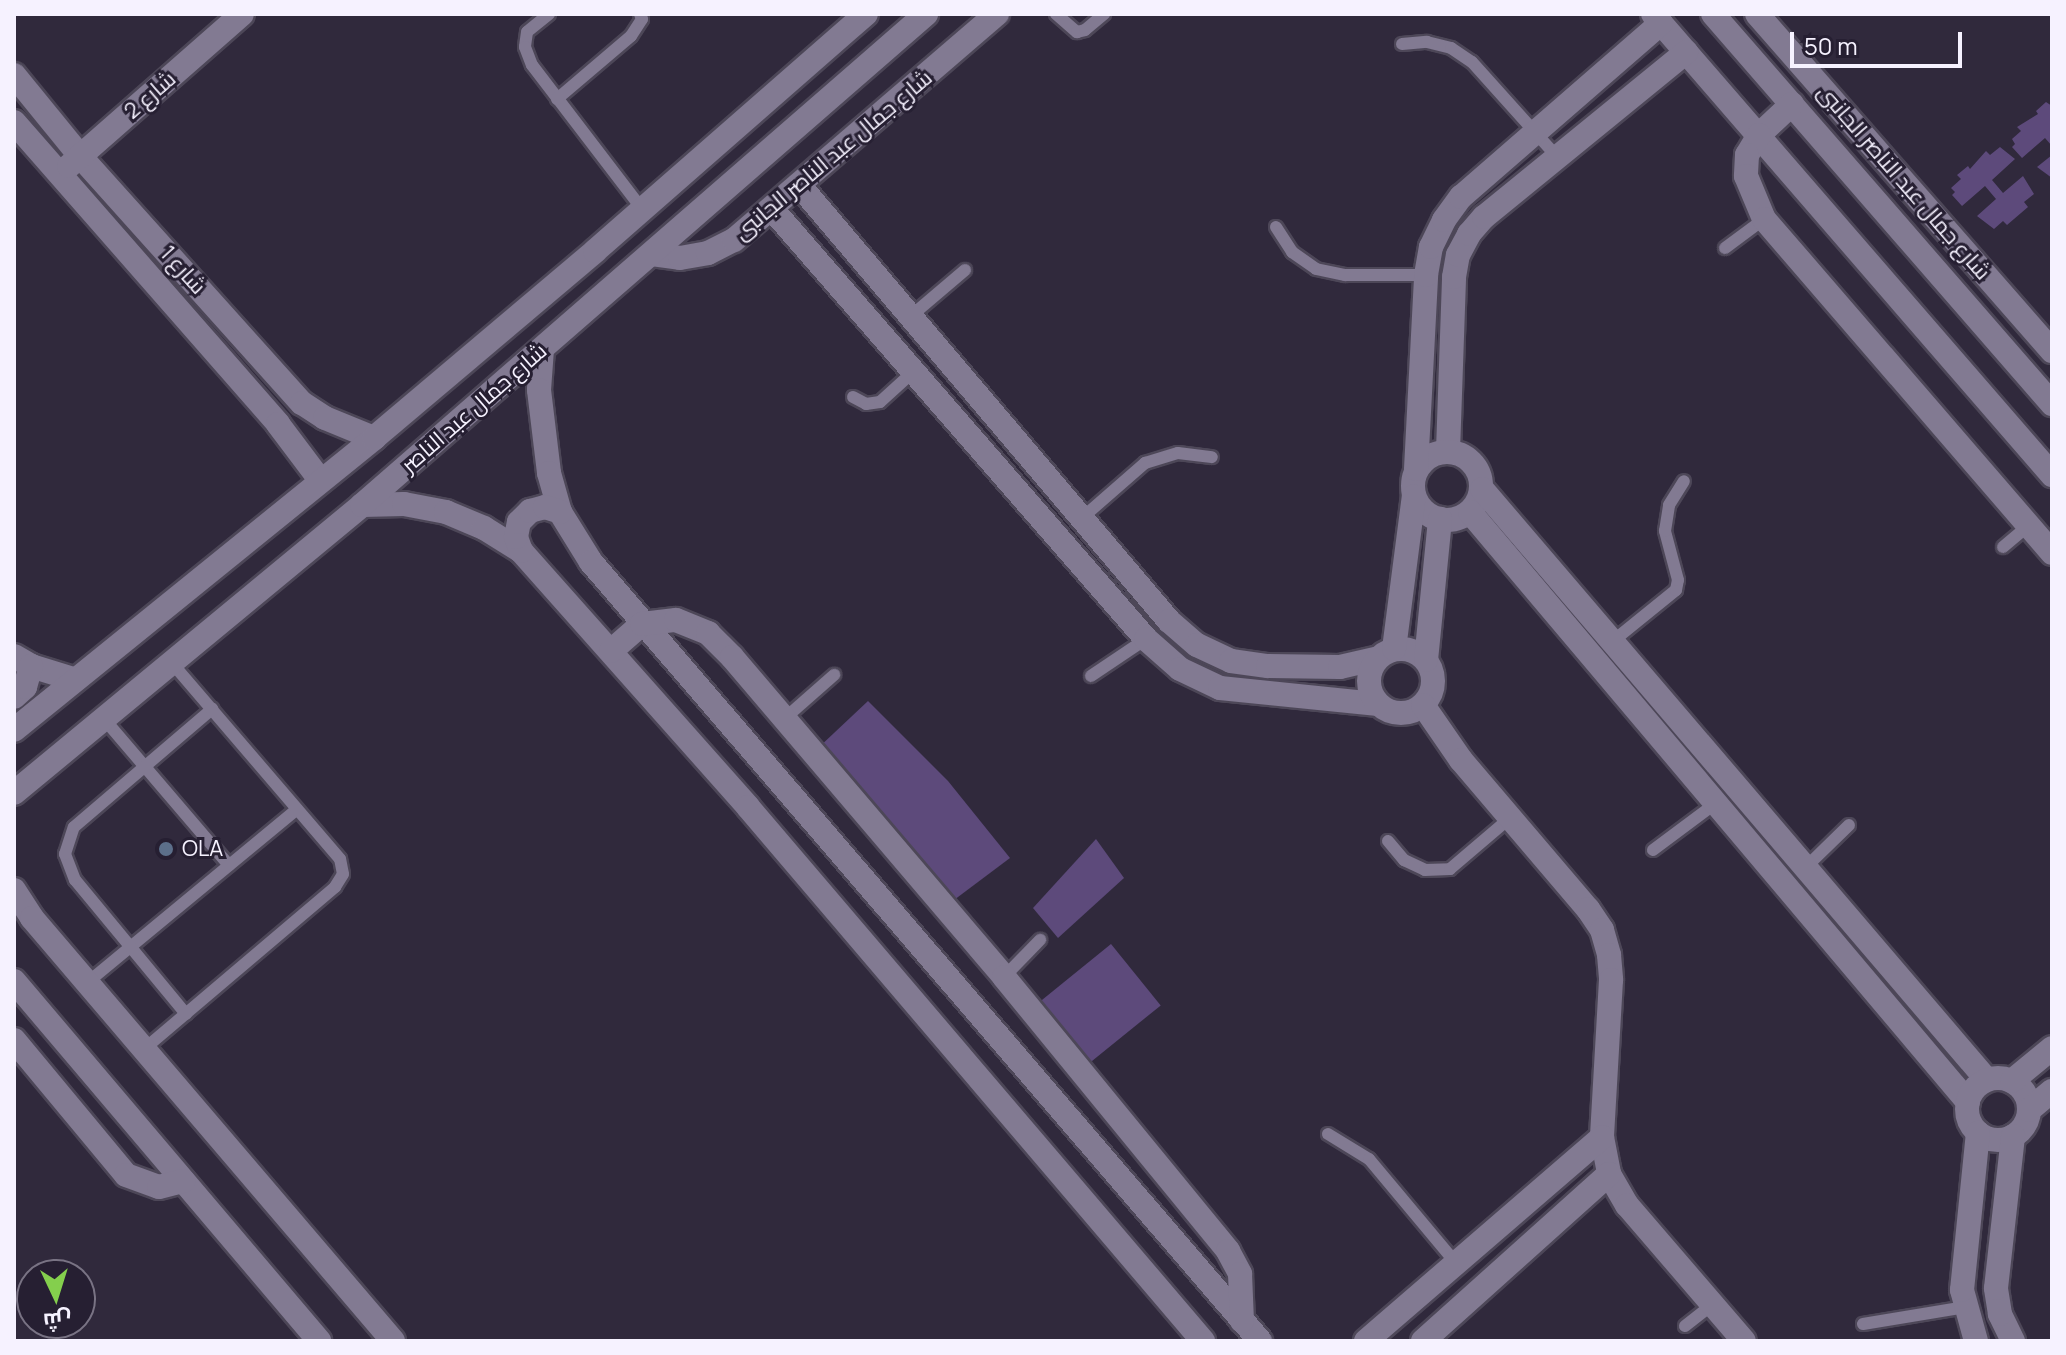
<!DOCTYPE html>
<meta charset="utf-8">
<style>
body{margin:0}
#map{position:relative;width:2066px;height:1355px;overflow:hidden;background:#30293c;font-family:Manrope,Cairo,sans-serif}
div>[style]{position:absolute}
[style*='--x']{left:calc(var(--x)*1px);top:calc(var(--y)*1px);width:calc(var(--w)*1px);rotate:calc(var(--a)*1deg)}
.building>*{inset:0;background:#5d4a7b;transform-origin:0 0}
.roads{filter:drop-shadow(2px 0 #4d4758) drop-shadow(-2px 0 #4d4758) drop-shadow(0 2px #4d4758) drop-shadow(0 -2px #4d4758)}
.service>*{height:12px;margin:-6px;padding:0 6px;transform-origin:6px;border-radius:6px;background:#827a92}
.minor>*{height:24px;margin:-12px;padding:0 12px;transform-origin:12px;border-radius:12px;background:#827a92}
.minor>.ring{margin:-12px;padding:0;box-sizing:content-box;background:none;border:24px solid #827a92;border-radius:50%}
.tertiary>*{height:24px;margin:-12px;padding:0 12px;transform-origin:12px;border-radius:12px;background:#827a92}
.secondary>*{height:24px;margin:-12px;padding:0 12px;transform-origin:12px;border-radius:12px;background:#827a92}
.dots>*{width:22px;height:22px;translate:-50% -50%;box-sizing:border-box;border:4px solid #261f32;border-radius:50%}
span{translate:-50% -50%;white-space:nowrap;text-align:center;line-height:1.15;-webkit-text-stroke:6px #261f32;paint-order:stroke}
.street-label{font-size:22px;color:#f6f2ff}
.poi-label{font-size:22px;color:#f6f2ff}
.left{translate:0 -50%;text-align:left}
.frame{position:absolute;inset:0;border:16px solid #f6f2ff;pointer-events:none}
.north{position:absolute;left:16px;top:1259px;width:80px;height:80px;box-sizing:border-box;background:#261f32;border:2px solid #797384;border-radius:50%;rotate:176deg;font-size:22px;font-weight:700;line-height:32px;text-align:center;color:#f6f2ff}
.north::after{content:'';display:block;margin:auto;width:28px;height:36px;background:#84cf4d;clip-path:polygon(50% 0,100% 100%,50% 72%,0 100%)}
.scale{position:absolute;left:1790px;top:32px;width:172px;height:36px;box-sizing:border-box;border:4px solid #f6f2ff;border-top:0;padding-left:10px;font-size:24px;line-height:28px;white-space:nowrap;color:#f6f2ff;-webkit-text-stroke:6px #261f32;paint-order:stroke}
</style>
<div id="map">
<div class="building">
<div style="clip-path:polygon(2046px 102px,2052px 106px,2052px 146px,2045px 138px,2022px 158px,2012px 147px,2015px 144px,2012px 139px,2021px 131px,2017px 127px,2038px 114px,2036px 111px)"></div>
<div style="clip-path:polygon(2000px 147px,2015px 159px,1992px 180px,2003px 193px,2023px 176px,2034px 194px,2024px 202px,2028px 207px,2007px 225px,2003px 221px,1994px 229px,1977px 216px,1996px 199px,1985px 186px,1962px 206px,1952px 195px,1955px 192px,1951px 188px,1961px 179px,1957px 175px,1968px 166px,1970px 169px,1986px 151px,1990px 155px)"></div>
<div style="clip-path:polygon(2052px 155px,2052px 178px,2037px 167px)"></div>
<div style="clip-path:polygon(868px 701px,948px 781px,1010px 858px,950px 903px,817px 749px)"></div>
<div style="clip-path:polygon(1096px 839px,1124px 878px,1058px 938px,1033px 908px)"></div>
<div style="left:1111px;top:944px;width:79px;height:94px;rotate:51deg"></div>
</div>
<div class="roads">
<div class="service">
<div style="--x:549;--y:14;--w:28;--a:141"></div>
<div style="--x:527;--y:32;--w:15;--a:98"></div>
<div style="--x:525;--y:47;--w:19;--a:69"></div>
<div style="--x:532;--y:65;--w:183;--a:52.6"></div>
<div style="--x:1056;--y:14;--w:28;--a:41"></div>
<div style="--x:1077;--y:32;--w:8;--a:-14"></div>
<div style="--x:1085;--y:30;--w:25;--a:-40"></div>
<div style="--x:1402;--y:44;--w:25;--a:-5"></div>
<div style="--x:1427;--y:42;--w:25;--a:14"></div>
<div style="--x:1451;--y:48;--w:25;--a:34"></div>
<div style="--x:1472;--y:62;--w:129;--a:48.1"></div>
<div style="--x:557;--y:99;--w:97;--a:-40.4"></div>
<div style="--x:631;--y:36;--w:20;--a:-57"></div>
<div style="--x:642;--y:19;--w:5;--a:-112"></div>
<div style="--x:1276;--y:227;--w:30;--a:57"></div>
<div style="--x:1292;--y:252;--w:29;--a:35"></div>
<div style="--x:1316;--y:269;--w:30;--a:12"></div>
<div style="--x:1345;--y:275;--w:81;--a:0"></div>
<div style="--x:1725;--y:248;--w:49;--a:-36.6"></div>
<div style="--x:911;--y:316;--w:71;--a:-40.4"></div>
<div style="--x:853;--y:397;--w:15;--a:28"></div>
<div style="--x:866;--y:404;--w:14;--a:-8"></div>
<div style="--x:880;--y:402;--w:45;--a:-42.3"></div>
<div style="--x:1082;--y:518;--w:84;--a:-41.1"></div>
<div style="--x:1145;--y:463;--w:34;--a:-17"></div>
<div style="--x:1178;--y:453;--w:34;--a:7"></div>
<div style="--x:2003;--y:547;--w:33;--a:-40"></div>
<div style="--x:1613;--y:641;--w:81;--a:-39"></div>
<div style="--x:1676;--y:590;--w:10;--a:-79"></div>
<div style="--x:1678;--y:580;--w:51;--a:-104.9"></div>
<div style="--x:1665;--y:531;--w:26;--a:-81"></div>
<div style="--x:1669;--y:505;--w:28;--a:-58"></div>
<div style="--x:1091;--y:676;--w:66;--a:-33.9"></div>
<div style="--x:784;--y:719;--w:67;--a:-41.3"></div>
<div style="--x:105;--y:720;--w:191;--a:49.5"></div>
<div style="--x:1388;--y:841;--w:25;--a:50"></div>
<div style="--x:1404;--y:860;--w:23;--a:25"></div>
<div style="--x:1425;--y:870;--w:25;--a:-2"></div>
<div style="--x:1450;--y:869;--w:79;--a:-40.4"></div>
<div style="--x:1653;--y:850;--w:79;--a:-36.7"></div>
<div style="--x:1806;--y:867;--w:60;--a:-44.3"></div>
<div style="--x:1004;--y:977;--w:52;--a:-45.8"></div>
<div style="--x:88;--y:982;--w:271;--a:-39.6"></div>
<div style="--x:186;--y:1014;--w:174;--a:-129.6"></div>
<div style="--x:75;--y:880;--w:28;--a:-111"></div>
<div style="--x:65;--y:854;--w:28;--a:-72"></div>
<div style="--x:74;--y:827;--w:182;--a:-40.5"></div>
<div style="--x:143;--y:1050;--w:252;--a:-40.3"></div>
<div style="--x:335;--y:887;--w:15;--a:-58"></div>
<div style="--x:343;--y:874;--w:15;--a:-101"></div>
<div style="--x:340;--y:859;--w:258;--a:-130.6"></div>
<div style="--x:1328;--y:1134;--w:48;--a:31.4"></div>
<div style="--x:1369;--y:1159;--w:136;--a:50.1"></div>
<div style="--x:1863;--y:1324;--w:104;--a:-9.4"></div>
<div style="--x:1685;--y:1326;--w:36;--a:-38"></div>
</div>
<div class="minor">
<div style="--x:1653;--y:14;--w:610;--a:49.12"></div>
<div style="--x:1713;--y:14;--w:517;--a:49"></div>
<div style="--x:1757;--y:14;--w:448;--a:48.8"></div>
<div style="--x:14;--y:75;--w:104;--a:50.8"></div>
<div style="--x:80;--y:156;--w:332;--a:48.1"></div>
<div style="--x:302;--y:403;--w:27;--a:33"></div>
<div style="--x:325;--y:418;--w:53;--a:22.2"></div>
<div style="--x:1792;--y:104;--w:45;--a:136.8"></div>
<div style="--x:1759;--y:135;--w:23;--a:121"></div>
<div style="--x:1747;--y:155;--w:21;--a:93"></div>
<div style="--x:1746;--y:176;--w:47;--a:67.3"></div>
<div style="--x:1764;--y:219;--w:441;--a:49.2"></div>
<div style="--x:14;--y:122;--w:401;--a:48.8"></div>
<div style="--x:278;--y:424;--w:71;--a:53"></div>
<div style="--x:69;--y:166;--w:230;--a:-41.3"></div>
<div style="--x:800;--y:186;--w:570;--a:49.69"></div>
<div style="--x:1169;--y:621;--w:37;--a:41"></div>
<div style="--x:1197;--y:645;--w:38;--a:25"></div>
<div style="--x:1231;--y:661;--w:37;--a:8"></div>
<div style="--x:1268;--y:666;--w:72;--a:0.8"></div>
<div style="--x:1340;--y:667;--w:37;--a:-13"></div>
<div style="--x:772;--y:209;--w:570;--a:48.98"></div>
<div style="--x:1146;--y:639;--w:45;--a:41.4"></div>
<div style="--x:1180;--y:669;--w:44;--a:25.4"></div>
<div style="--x:1220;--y:688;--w:159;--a:5.8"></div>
<div style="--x:652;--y:254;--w:28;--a:8"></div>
<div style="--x:680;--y:258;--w:28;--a:-10"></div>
<div style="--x:708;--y:253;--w:29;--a:-27"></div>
<div style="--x:734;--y:240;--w:347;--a:-40.7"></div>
<div style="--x:542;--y:349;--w:41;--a:94.2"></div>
<div style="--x:539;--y:390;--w:84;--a:83.1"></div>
<div style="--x:549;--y:473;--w:41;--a:74.2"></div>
<div style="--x:560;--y:512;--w:59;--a:58.2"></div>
<div style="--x:591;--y:562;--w:1027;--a:49.34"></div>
<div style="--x:1448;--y:451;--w:174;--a:-88"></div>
<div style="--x:1454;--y:277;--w:22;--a:-80"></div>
<div style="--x:1458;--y:255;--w:24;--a:-62"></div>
<div style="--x:1469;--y:234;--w:23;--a:-49"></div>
<div style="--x:1484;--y:217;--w:261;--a:-39.2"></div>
<div class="ring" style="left:1413px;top:452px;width:44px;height:44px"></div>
<div style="--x:1416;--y:469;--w:194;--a:-87"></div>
<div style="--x:1426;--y:275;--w:28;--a:-80"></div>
<div style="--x:1431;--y:247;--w:30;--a:-64"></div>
<div style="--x:1444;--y:220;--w:29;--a:-54"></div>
<div style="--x:1461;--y:197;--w:265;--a:-41"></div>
<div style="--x:1482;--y:489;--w:777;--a:49.49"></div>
<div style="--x:362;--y:505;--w:42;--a:-1.4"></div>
<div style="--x:404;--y:504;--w:43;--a:10.8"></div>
<div style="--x:446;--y:512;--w:41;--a:22.8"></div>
<div style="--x:484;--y:528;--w:44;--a:31.9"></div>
<div style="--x:521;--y:551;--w:342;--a:48.4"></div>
<div style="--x:748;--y:807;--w:702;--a:49.57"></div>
<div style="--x:1470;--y:512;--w:772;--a:49.83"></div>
<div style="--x:521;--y:551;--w:15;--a:-110"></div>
<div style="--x:516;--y:537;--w:15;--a:-79"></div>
<div style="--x:519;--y:522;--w:16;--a:-45"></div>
<div style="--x:530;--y:511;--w:16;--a:-15"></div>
<div style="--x:545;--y:507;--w:16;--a:18"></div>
<div class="ring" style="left:1369px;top:649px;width:40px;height:40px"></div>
<div style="--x:1394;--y:649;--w:154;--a:-82.6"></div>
<div style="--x:611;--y:651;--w:41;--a:-41.1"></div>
<div style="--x:642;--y:624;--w:34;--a:-7"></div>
<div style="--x:676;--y:620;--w:35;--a:22"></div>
<div style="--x:708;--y:633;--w:34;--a:45"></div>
<div style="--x:732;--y:657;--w:420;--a:49.6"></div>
<div style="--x:1004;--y:977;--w:354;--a:50.7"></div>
<div style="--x:1228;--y:1251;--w:26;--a:62"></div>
<div style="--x:1240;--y:1274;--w:47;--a:87.6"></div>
<div style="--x:1426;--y:660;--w:142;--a:-84.3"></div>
<div style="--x:1423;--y:705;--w:67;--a:55.4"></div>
<div style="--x:1461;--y:760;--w:196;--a:49.6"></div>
<div style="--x:1588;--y:909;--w:25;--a:56"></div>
<div style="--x:1602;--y:930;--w:26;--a:74"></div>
<div style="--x:1609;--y:955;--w:25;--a:85"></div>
<div style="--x:1611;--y:980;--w:157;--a:93.3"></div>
<div style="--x:1602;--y:1137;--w:38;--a:79"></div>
<div style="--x:1609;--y:1174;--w:36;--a:60"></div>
<div style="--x:1627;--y:1205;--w:179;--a:49.3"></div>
<div style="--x:14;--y:890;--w:33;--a:57"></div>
<div style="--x:32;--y:918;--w:556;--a:49.52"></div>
<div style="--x:14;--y:981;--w:472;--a:49.7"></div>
<div style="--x:14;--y:1040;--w:175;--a:50.3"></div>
<div style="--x:126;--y:1175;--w:35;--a:20"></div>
<div style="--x:159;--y:1187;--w:25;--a:-14"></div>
<div class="ring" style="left:1967px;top:1078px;width:38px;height:38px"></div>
<div style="--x:2012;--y:1081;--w:52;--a:-39.5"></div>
<div style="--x:2029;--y:1110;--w:30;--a:-40"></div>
<div style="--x:1366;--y:1341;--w:312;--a:-40.8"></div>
<div style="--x:1423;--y:1341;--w:250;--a:-41.9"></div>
<div style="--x:1976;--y:1341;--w:53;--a:-105.4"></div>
<div style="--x:1962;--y:1290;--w:158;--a:-84.2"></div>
<div style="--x:2013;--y:1341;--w:30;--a:-116"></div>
<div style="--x:2000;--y:1314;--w:26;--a:-99"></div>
<div style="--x:1996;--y:1288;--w:153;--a:-83.6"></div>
</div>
<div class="tertiary">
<div style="--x:14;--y:656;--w:20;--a:30"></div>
<div style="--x:31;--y:666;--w:44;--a:17.2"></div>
<div style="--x:14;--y:697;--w:15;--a:-42"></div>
<div style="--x:25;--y:687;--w:22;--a:-74"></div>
</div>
<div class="secondary">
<div style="--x:14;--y:730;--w:464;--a:-39"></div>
<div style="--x:374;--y:438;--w:289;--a:-40.2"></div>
<div style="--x:595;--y:251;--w:360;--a:-41.2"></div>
<div style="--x:14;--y:793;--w:452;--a:-39.6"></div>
<div style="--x:362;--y:505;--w:748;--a:-41.04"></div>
</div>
</div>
<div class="dots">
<div style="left:166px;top:849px;background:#5c6f8a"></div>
</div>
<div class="street-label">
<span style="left:150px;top:95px;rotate:-41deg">شارع 2</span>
<span style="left:833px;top:155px;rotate:-40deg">شارع جمال عبد الناصر الجانبى</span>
<span style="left:1904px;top:182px;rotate:49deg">شارع جمال عبد الناصر الجانبى</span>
<span style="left:183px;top:270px;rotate:48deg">شارع 1</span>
<span style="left:474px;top:408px;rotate:-41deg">شارع جمال عبد الناصر</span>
</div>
<div class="poi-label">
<span class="left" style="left:182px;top:849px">OLA</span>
</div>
<div class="frame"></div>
<div class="north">ش</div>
<div class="scale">50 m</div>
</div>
